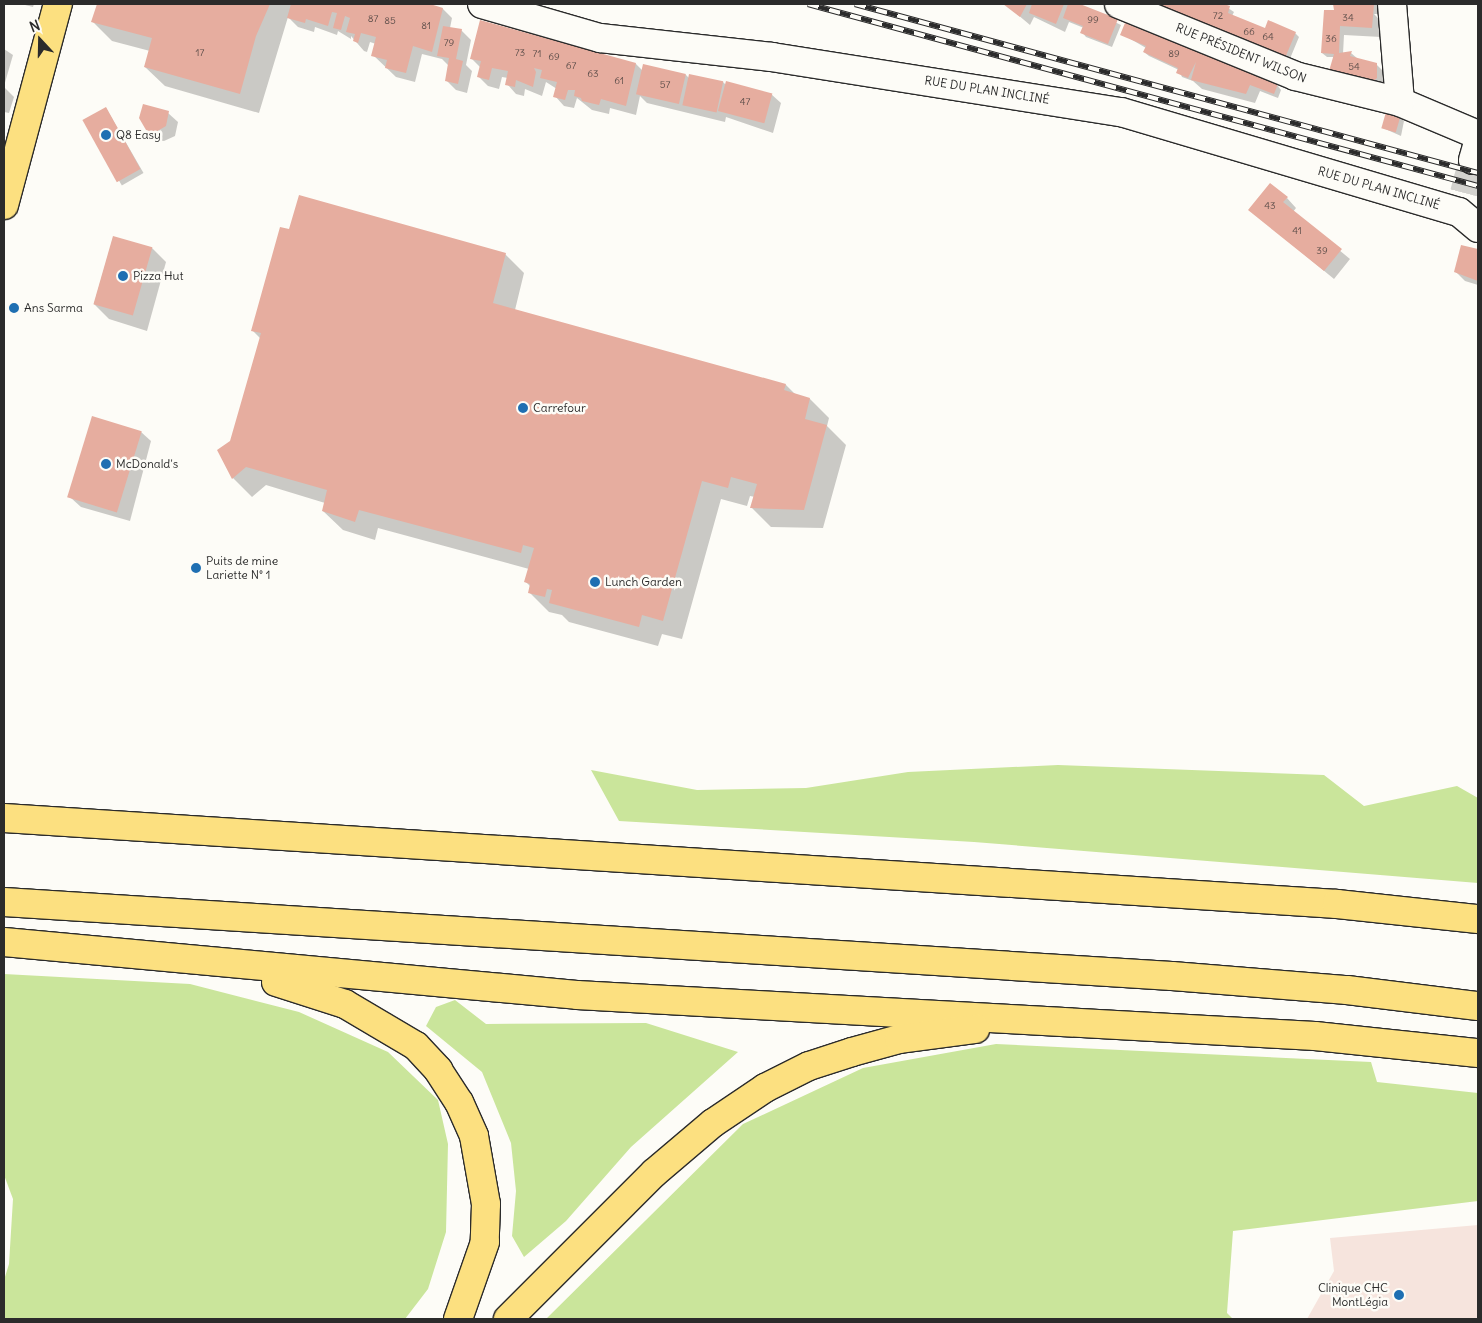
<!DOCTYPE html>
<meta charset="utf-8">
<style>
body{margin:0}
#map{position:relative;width:1482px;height:1323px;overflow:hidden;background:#fdfcf7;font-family:Delius,sans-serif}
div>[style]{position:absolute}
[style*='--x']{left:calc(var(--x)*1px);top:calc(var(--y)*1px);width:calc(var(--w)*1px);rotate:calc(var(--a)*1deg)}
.built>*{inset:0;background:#f6e4dd}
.green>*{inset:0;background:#cae59b}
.shadow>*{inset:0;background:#0003;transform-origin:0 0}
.building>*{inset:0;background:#e6ad9f;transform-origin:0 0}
.minor-tunnel>*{height:28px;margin-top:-14px;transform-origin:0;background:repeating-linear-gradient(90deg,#d3d2ce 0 28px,transparent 0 42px)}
.roads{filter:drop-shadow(1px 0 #2b2b2b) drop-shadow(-1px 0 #2b2b2b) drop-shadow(0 1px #2b2b2b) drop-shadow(0 -1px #2b2b2b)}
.minor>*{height:28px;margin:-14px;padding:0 14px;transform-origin:14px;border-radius:14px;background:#fdfcf7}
.major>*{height:28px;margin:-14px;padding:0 14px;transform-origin:14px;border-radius:14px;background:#fce080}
.highway>*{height:28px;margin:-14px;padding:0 14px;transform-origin:14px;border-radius:14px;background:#fce080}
.rail>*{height:5.5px;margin-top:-2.75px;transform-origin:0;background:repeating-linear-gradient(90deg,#fdfcf7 0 11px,#2b2b2b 0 22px);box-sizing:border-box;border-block:1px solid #2b2b2b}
.dots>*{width:14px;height:14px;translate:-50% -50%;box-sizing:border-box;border:2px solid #fdfcf7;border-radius:50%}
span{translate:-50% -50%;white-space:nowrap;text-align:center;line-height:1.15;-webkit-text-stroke:5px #fdfcf7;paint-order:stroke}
.number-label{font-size:10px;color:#5a4c48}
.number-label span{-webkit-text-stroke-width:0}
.street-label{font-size:12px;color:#2b2b2b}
.poi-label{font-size:12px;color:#2b2b2b}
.left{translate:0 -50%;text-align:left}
.right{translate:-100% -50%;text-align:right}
.frame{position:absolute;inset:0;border:5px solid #2b2b2b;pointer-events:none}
.north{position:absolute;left:15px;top:15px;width:50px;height:50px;-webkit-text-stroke:4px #fdfcf7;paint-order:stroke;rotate:339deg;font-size:14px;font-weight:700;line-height:20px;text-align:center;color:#2b2b2b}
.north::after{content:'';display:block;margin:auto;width:18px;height:22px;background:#2b2b2b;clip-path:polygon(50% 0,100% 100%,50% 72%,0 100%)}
</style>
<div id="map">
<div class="built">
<div style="clip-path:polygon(1478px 1225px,1478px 1319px,1307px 1319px,1334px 1271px,1330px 1238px)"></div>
</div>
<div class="green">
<div style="clip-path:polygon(1058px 765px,1324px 775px,1364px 806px,1457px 786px,1478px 798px,1478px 883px,974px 842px,619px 821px,591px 770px,697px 790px,806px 788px,908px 772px)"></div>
<div style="clip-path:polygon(4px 974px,190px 984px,299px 1012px,388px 1052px,438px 1100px,448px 1144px,446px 1232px,428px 1289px,405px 1319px,4px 1319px,4px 1280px,9px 1264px,13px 1199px,4px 1175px)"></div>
<div style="clip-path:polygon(455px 1000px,486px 1024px,646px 1023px,738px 1052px,631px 1147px,566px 1221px,524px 1257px,512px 1236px,516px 1191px,511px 1143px,482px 1072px,426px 1026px,436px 1007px)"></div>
<div style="clip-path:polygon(996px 1044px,1371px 1062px,1377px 1082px,1478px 1093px,1478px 1201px,1233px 1231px,1227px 1313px,1233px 1319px,546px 1319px,743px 1124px,863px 1068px)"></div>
</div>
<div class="shadow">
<div style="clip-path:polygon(21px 4px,34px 4px,33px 7px)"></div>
<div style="clip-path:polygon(98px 4px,426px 4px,443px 9px,452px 18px,450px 28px,461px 30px,471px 40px,466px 65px,472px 71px,467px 93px,456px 90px,447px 81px,448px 65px,442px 59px,422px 54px,415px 82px,396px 77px,373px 55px,376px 44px,370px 42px,367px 52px,364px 51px,351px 36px,351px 39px,338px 31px,337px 35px,315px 27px,314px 32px,298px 27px,288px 17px,259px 113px,165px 86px,145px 67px,150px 51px,112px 41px,93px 22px)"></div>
<div style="clip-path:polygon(1005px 4px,1077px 4px,1121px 25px,1112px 47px,1086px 37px,1082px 32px,1084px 28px,1069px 22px,1065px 32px,1034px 17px,1030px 25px)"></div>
<div style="clip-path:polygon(1152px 4px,1222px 4px,1234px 12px,1232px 16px,1265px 30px,1295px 33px,1299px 37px,1289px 61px)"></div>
<div style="clip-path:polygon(1335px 4px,1382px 4px,1377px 6px,1378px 14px,1374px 14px,1381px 21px,1381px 37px,1344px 35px,1343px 54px,1351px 53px,1358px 59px,1376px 64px,1386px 74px,1386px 88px,1382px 91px,1335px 57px,1327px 57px,1322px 53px,1337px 11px)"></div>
<div style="clip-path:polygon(481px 21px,636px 64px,643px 71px,686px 75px,689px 78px,723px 82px,726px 85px,771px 94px,781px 103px,773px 133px,726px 117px,725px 122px,647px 103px,640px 96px,636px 115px,610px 108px,609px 114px,592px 110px,577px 98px,574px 108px,564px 106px,555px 96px,557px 89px,546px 82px,542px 96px,525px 89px,524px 96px,516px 94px,507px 84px,508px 78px,502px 77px,499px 89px,488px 86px,479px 77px,481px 68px,471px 58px)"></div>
<div style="clip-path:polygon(1122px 34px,1277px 85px,1281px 90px,1278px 98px,1260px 91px,1255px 103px,1202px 89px,1193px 81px,1182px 77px,1179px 70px,1149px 56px,1144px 52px,1146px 48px)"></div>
<div style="clip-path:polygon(4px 49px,13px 55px,4px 86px)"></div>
<div style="clip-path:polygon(4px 87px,14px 97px,9px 113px,4px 112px)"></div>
<div style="left:106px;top:108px;width:75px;height:25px;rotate:60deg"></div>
<div style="clip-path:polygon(168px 113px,178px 122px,175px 136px,164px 141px,157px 140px,147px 130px)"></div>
<div style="clip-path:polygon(1400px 117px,1404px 121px,1401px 136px,1383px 128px)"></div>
<div style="clip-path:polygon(1287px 198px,1296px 208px,1293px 212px,1350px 259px,1334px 279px,1250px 210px)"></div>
<div style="clip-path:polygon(113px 238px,152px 248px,166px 262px,147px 331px,109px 319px,94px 304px)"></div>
<div style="clip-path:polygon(1462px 247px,1478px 251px,1478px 285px,1465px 281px,1456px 272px)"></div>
<div style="clip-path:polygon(505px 254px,524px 273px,515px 310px,786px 385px,796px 395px,810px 399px,829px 418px,827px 426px,846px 445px,823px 528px,771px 527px,752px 508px,755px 497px,750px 496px,747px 506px,721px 499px,682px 639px,662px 634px,658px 646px,569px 622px,562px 615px,549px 612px,529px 592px,531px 587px,526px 582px,529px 569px,378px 528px,375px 540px,343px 530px,323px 511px,325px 503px,266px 485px,252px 497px,233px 478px,219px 451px,231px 442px,261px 339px,253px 331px)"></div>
<div style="clip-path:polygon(141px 432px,151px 441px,130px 521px,81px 507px,71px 498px)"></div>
</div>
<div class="building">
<div style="clip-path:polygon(97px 4px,270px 4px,256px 36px,240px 94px,144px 67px,152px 38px,91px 22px)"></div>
<div style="clip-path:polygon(291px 4px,430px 4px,443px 8px,432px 52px,413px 46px,406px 73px,385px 68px,387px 60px,371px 56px,376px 37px,361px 33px,358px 43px,353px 41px,355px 34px,346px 32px,350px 18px,345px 16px,341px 30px,333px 28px,337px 13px,332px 12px,328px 26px,306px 19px,305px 23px,287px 18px)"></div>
<div style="clip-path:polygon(1003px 4px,1027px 4px,1020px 17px)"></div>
<div style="clip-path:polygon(1032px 4px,1064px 4px,1056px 24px,1029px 13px)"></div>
<div style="clip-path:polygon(1068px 4px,1080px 4px,1118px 19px,1108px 44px,1080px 33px,1083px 26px,1063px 18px)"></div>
<div style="clip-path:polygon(1153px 4px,1224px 4px,1230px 6px,1228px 13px,1265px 28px,1268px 20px,1296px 32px,1285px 58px)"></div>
<div style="clip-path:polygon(1333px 4px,1374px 4px,1372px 28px,1340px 26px,1339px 53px,1352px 51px,1350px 56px,1377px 63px,1377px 78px,1372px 82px,1329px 71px,1334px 54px,1321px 53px,1324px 10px,1334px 10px)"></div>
<div style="clip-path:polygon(480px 20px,636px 63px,626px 106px,601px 99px,599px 105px,582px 101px,581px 98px,574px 96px,575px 90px,568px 90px,565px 100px,553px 97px,557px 82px,540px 78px,542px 70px,534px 68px,536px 72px,533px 87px,516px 80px,515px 87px,505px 85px,508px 71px,492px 68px,489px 80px,477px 77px,481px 61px,470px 59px)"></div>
<div style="clip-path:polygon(1125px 23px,1278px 84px,1274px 94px,1250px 85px,1246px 94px,1191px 80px,1196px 62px,1188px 78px,1176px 73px,1178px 68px,1143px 52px,1146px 46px,1120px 35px)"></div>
<div style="clip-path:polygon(443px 26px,462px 29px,456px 59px,463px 61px,458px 84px,445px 81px,449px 58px,437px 56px)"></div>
<div style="left:643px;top:64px;width:44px;height:31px;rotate:13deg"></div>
<div style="left:689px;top:74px;width:35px;height:32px;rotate:12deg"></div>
<div style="left:726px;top:81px;width:48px;height:31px;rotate:15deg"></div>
<div style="clip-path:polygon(143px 104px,169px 111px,166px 126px,154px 133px,146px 130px,139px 118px)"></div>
<div style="left:106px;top:107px;width:71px;height:27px;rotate:61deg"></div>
<div style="left:1386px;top:112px;width:15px;height:17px;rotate:16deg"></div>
<div style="clip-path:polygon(1270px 183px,1288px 197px,1283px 202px,1342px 249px,1324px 271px,1248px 210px)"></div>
<div style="clip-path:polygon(299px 195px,506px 253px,493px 303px,786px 384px,784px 390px,810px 398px,805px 419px,827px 425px,804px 510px,750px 508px,757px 484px,731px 477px,728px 488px,702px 481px,663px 621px,642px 615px,639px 627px,549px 603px,552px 590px,547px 589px,545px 597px,528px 593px,530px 584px,524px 582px,534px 548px,523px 545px,521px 553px,359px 510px,355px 522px,322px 511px,327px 490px,246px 467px,232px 479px,217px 450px,230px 441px,261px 333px,251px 331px,280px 227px,289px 229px)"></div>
<div style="left:113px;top:236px;width:41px;height:71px;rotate:16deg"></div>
<div style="clip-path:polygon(1461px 245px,1478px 249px,1478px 281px,1454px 272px)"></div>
<div style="left:92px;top:416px;width:52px;height:85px;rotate:17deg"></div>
</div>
<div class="minor-tunnel">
<div style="--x:1464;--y:193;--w:34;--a:-75"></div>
</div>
<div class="roads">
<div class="minor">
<div style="--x:482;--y:4;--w:123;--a:16.1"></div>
<div style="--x:600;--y:38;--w:173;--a:6.3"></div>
<div style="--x:772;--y:57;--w:353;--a:9"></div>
<div style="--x:1121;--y:112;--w:352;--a:16.5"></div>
<div style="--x:1459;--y:212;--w:25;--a:40"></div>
<div style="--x:1119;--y:4;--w:190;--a:22.2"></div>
<div style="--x:1295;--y:76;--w:108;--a:13.9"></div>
<div style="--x:1400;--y:102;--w:85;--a:22.9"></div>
<div style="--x:1392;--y:4;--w:98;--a:85.3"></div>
<div style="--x:1473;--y:160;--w:19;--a:-74"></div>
</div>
<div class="major">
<div style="--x:4;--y:205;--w:208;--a:-75"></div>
</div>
<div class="highway">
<div style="--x:4;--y:818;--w:1336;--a:3.69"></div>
<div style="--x:1337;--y:904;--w:142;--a:6.1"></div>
<div style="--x:4;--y:902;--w:1170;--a:3.63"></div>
<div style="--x:1172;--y:976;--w:176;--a:4.6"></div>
<div style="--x:1347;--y:990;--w:132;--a:7"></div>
<div style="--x:4;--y:942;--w:575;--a:5.28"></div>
<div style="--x:577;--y:995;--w:739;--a:3.18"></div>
<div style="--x:1315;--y:1036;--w:164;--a:6"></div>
<div style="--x:276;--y:982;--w:72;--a:17.7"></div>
<div style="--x:345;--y:1004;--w:82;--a:30.6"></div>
<div style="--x:416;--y:1046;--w:33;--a:47"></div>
<div style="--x:438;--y:1070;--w:38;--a:57"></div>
<div style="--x:459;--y:1102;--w:37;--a:66"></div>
<div style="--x:474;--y:1136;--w:69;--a:80"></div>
<div style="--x:486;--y:1204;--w:38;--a:92"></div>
<div style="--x:485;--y:1242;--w:82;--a:109.3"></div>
<div style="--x:508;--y:1319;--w:206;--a:-45"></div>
<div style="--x:654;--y:1173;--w:77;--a:-40.3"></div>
<div style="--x:713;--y:1123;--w:63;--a:-33.9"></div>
<div style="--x:765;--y:1088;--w:49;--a:-26.6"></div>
<div style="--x:809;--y:1066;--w:45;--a:-18"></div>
<div style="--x:852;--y:1052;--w:49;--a:-15.5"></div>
<div style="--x:899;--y:1039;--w:77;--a:-7.5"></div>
</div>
</div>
<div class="rail">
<div style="--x:808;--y:4;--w:694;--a:15.2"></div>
<div style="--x:855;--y:4;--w:646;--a:15.18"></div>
</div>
<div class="dots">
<div style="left:106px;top:135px;background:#1f6fb2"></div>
<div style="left:123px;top:276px;background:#1f6fb2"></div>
<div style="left:14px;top:308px;background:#1f6fb2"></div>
<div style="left:523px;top:408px;background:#1f6fb2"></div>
<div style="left:106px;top:464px;background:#1f6fb2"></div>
<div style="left:196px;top:568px;background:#1f6fb2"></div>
<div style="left:595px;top:582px;background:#1f6fb2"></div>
<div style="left:1399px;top:1295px;background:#1f6fb2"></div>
</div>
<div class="number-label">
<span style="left:1218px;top:16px">72</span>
<span style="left:1348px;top:18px">34</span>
<span style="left:373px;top:19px">87</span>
<span style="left:1093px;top:20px">99</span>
<span style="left:390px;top:21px">85</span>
<span style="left:426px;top:26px">81</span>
<span style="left:1249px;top:32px">66</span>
<span style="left:1268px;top:37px">64</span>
<span style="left:1331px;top:39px">36</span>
<span style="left:449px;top:43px">79</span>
<span style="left:200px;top:53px">17</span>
<span style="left:520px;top:53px">73</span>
<span style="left:537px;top:54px">71</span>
<span style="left:1174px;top:54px">89</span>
<span style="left:554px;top:57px">69</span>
<span style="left:571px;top:66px">67</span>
<span style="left:1354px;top:67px">54</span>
<span style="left:593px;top:74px">63</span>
<span style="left:619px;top:81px">61</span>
<span style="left:665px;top:85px">57</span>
<span style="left:745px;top:102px">47</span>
<span style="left:1270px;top:206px">43</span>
<span style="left:1297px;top:231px">41</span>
<span style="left:1322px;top:251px">39</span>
</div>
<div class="street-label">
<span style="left:1241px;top:53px;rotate:22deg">RUE PRÉSIDENT WILSON</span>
<span style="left:987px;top:90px;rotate:9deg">RUE DU PLAN INCLINÉ</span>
<span style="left:1379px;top:188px;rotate:16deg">RUE DU PLAN INCLINÉ</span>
</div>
<div class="poi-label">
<span class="left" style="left:116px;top:135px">Q8 Easy</span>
<span class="left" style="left:133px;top:276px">Pizza Hut</span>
<span class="left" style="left:24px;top:308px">Ans Sarma</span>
<span class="left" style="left:533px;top:408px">Carrefour</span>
<span class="left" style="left:116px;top:464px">McDonald's</span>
<span class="left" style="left:206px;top:568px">Puits de mine<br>Lariette N° 1</span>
<span class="left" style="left:605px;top:582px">Lunch Garden</span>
<span class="right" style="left:1388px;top:1295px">Clinique CHC<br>MontLégia</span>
</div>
<div class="frame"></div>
<div class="north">N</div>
</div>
